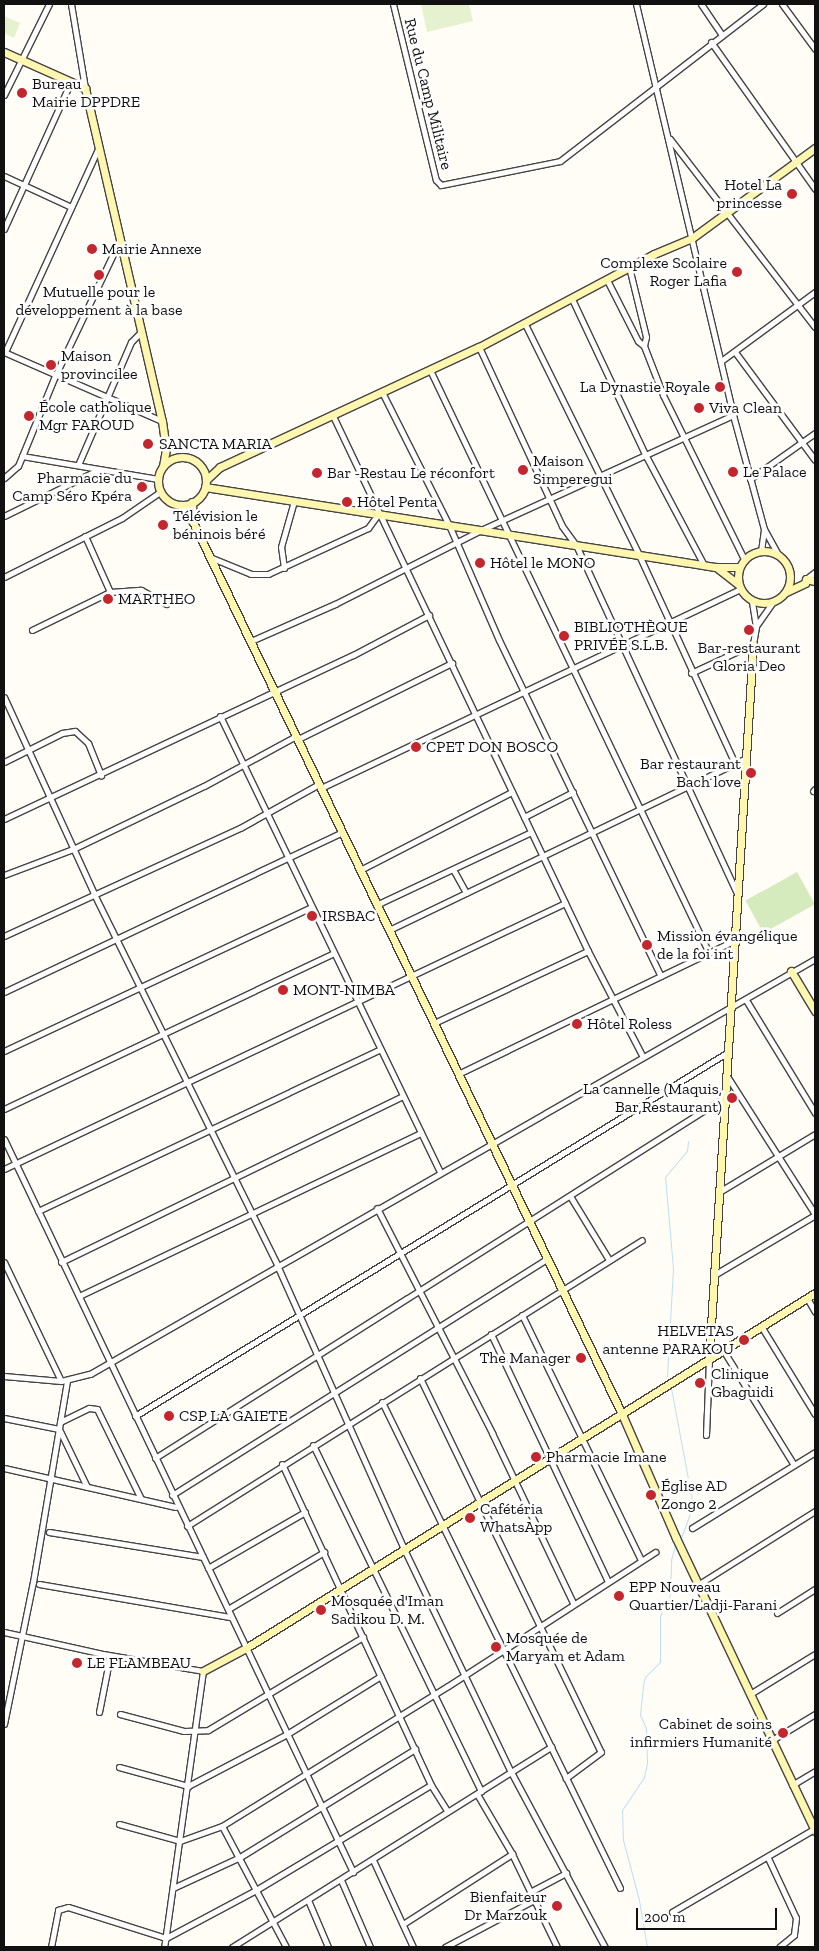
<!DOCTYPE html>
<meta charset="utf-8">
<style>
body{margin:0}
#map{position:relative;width:819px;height:1951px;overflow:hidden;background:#fffdf5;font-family:"Zilla Slab",serif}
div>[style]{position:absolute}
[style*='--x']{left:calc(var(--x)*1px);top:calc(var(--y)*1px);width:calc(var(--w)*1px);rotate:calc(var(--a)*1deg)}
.green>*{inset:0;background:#d5ebbd;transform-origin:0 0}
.pitch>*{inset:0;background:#e6f2cf}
.stream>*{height:1px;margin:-0.5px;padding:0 0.5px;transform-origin:0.5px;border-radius:0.5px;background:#b9e0f7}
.roads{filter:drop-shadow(1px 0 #444) drop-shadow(-1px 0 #444) drop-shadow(0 1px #444) drop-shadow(0 -1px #444)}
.street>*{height:5px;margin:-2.5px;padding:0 2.5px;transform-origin:2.5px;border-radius:2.5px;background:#fff}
.secondary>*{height:7px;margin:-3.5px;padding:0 3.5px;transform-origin:3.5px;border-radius:3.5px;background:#fff6b0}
.secondary>.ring{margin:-3.5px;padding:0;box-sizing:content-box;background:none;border:7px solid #fff6b0;border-radius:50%}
.dots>*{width:14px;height:14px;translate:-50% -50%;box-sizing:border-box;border:2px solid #fff;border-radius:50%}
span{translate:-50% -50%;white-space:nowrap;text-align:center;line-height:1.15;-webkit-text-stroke:5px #fff;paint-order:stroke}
.poi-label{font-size:16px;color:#111}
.left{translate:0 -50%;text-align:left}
.right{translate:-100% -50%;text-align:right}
.street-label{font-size:16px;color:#111}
.frame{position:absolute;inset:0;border:5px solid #111;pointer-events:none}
.scale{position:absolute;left:636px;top:1908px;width:141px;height:22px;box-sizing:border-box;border:2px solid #111;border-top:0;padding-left:6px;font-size:15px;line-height:18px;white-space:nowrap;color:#111;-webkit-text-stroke:4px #fff;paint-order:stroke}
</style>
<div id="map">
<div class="green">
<div style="left:797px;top:872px;width:37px;height:59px;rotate:61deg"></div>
</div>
<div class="pitch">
<div style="clip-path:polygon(421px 4px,469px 4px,473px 21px,427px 32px)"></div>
<div style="clip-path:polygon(4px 16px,20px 23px,14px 38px,4px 33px)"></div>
</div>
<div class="stream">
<div style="--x:667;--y:1376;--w:108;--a:-86.8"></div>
<div style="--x:673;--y:1268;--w:91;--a:-95"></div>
<div style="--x:665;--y:1177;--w:34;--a:-50"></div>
<div style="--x:687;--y:1151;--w:10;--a:-84"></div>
<div style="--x:671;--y:1388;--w:119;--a:79.4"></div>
<div style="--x:693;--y:1505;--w:37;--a:110"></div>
<div style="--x:647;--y:1947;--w:48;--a:-99.7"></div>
<div style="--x:639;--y:1900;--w:62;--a:-104.9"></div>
<div style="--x:623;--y:1840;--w:30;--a:-92"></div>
<div style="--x:622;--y:1810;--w:40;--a:-56"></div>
<div style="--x:644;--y:1777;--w:14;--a:-78"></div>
<div style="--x:647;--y:1763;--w:35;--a:-92"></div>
<div style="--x:646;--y:1728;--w:14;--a:-115"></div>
<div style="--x:640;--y:1715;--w:30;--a:-84"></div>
<div style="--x:643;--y:1685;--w:8;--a:-76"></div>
<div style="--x:645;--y:1677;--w:21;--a:-45"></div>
<div style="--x:660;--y:1662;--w:46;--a:-90"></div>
<div style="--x:660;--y:1616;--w:23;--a:-65"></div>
<div style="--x:670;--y:1595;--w:35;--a:-88"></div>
<div style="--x:671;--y:1560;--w:16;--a:-75"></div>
</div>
<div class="roads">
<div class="street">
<div style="--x:71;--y:4;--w:85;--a:80.5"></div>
<div style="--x:393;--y:4;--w:181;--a:76.3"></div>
<div style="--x:436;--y:180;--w:7;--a:45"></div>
<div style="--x:441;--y:185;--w:121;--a:-11.4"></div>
<div style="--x:560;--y:161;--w:257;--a:-37.7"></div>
<div style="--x:636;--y:4;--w:422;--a:76.7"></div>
<div style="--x:733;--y:415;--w:118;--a:74.8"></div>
<div style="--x:764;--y:529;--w:31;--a:61"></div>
<div style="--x:701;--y:4;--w:37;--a:56"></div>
<div style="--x:782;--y:4;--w:56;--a:53.7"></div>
<div style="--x:711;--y:42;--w:180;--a:54.7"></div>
<div style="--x:4;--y:95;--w:102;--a:-63.7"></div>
<div style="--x:670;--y:139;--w:237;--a:52.4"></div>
<div style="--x:4;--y:176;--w:74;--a:24.8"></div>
<div style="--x:4;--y:229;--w:162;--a:-65.6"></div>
<div style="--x:629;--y:267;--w:72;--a:76.3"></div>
<div style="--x:646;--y:337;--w:9;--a:103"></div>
<div style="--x:644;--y:346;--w:53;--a:68.8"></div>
<div style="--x:663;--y:395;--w:183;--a:63.7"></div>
<div style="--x:607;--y:280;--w:68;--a:63.1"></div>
<div style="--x:638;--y:341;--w:8;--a:40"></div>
<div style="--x:572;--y:299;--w:174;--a:64.8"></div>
<div style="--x:646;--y:456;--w:123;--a:62"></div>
<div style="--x:525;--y:324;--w:258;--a:63.7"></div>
<div style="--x:639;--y:555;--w:230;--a:65.3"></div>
<div style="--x:479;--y:347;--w:197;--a:65.1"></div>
<div style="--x:562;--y:526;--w:24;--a:54"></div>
<div style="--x:576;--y:545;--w:382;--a:65.2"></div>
<div style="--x:4;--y:352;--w:172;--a:23.6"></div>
<div style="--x:5;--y:352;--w:223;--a:-65.4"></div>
<div style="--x:735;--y:352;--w:134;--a:53.5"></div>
<div style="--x:721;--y:361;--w:117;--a:-36.3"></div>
<div style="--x:430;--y:370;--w:646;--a:64.43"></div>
<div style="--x:382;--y:392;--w:149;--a:63.3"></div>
<div style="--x:449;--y:525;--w:125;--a:66.5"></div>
<div style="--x:499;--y:640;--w:373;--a:64.3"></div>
<div style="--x:333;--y:416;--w:593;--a:64.52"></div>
<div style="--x:588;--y:951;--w:119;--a:62.6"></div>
<div style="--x:22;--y:456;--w:138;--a:9.6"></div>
<div style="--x:78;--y:465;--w:134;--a:-66.7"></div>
<div style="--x:131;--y:342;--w:14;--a:-45"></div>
<div style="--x:4;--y:478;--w:18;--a:-41"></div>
<div style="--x:18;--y:466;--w:97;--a:-67.7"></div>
<div style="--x:55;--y:376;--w:148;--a:-64.5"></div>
<div style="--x:750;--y:479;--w:80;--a:-35.3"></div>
<div style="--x:4;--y:516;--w:105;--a:-26.1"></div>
<div style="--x:85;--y:536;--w:61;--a:65.9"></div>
<div style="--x:761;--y:551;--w:22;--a:-82"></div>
<div style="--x:212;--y:558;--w:42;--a:22.3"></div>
<div style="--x:251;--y:574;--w:17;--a:0"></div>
<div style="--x:268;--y:574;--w:110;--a:-24.7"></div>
<div style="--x:368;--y:528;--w:17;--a:-54"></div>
<div style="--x:284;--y:568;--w:21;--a:-98"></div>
<div style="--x:281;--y:547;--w:48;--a:-74.2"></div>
<div style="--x:4;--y:577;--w:132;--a:-26.6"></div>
<div style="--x:122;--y:518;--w:46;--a:-34.4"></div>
<div style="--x:806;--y:579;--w:11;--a:-38"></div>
<div style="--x:756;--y:626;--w:28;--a:-55"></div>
<div style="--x:32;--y:630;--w:87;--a:-26"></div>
<div style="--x:110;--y:592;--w:31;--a:-4"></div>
<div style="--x:141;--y:590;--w:29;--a:29"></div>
<div style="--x:251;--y:641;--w:92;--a:-23.8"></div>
<div style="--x:335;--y:604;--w:164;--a:-26.9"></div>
<div style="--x:481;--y:530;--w:277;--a:-24.5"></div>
<div style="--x:691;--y:673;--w:68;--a:-25.1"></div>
<div style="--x:753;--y:644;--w:17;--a:-80"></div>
<div style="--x:756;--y:627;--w:26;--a:-99"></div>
<div style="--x:4;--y:697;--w:217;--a:65.4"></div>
<div style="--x:94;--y:894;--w:414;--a:63.7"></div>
<div style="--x:277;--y:1265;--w:311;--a:65.9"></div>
<div style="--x:404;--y:1549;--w:247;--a:64.4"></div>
<div style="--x:511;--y:1772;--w:199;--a:61.8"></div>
<div style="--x:220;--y:716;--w:506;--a:64.24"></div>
<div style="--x:298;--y:739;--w:172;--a:-26.3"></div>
<div style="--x:4;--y:762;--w:65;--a:-26.6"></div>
<div style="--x:62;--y:733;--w:13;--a:-9"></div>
<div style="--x:75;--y:731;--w:18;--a:43"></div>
<div style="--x:88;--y:743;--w:35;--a:68"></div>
<div style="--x:321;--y:788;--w:464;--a:-25.4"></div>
<div style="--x:813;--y:791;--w:3;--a:-45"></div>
<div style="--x:524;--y:817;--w:55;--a:-27"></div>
<div style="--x:4;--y:819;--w:386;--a:-25.2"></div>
<div style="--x:353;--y:655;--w:86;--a:-27.8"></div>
<div style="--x:360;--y:870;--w:171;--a:-27.2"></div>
<div style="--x:454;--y:871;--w:25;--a:61"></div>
<div style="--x:4;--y:875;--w:74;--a:-20.6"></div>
<div style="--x:73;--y:849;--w:145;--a:-25.7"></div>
<div style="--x:204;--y:786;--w:105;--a:-28.5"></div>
<div style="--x:376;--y:905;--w:171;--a:-25.2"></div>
<div style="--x:389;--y:930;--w:396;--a:-25.7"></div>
<div style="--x:4;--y:936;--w:260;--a:-24.6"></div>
<div style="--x:240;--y:828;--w:90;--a:-29.1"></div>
<div style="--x:4;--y:992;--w:374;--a:-25.3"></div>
<div style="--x:746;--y:1000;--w:132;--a:58.6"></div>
<div style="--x:434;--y:1023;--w:170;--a:-25.1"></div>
<div style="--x:4;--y:1051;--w:339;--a:-25.1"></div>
<div style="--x:458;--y:1074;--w:308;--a:-25.8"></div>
<div style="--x:727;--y:1076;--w:164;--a:57.5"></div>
<div style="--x:4;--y:1109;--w:365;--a:-25.3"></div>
<div style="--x:4;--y:1139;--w:812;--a:64.54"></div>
<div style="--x:4;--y:1169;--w:621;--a:-25.37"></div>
<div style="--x:719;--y:1192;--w:112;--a:-31.1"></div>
<div style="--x:570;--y:1196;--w:75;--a:58.6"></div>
<div style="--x:377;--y:1208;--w:253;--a:62.9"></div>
<div style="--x:492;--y:1433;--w:188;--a:64.5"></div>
<div style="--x:38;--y:1211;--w:378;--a:-25.3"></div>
<div style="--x:4;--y:1262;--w:132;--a:64.4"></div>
<div style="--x:61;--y:1262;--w:380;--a:-25.9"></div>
<div style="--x:714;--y:1275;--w:117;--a:-30.7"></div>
<div style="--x:79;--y:1296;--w:379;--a:-25.5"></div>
<div style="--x:807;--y:1298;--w:16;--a:60"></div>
<div style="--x:522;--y:1315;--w:272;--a:64.1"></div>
<div style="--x:761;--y:1326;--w:103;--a:58.5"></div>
<div style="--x:491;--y:1334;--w:273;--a:64.7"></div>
<div style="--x:723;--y:1350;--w:135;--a:58.3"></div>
<div style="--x:4;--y:1376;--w:57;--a:5"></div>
<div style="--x:61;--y:1381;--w:30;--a:-14"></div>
<div style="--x:90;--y:1374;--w:835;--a:-29.79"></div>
<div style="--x:420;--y:1378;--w:415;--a:64.2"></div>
<div style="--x:601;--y:1752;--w:44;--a:143.4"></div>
<div style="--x:382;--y:1402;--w:541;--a:63.91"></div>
<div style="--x:135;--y:1416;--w:696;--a:-31.54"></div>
<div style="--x:4;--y:1418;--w:56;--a:11.3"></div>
<div style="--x:59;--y:1429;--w:64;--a:64.2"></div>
<div style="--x:60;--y:1422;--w:32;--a:-26"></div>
<div style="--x:89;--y:1408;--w:8;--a:7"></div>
<div style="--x:97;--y:1409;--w:100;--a:63.9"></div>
<div style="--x:706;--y:1435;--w:76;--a:-87.7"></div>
<div style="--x:313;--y:1445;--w:385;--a:64.1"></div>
<div style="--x:155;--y:1458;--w:675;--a:-32.35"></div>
<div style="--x:282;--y:1464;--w:354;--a:65.1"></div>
<div style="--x:431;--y:1785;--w:31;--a:58"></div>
<div style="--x:4;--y:1468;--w:176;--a:12.8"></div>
<div style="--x:172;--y:1495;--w:443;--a:-32.2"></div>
<div style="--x:187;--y:1526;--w:537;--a:-32.15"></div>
<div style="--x:692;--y:1528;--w:145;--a:-31.7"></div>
<div style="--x:49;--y:1532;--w:156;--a:9.2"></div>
<div style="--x:208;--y:1568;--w:112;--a:-30"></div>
<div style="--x:39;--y:1584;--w:195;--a:9.8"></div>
<div style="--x:699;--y:1584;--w:137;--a:-32.2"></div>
<div style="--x:228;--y:1609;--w:112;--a:-30.7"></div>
<div style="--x:777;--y:1613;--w:45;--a:-32.3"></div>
<div style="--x:4;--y:1632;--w:101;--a:12.5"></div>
<div style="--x:103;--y:1654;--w:101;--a:9.6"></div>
<div style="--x:203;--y:1671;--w:279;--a:98"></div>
<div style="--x:750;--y:1694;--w:76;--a:-31.6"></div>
<div style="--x:99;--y:1712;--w:57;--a:-78.9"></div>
<div style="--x:120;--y:1714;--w:66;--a:14.9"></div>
<div style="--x:184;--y:1731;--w:24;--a:-2"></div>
<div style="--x:208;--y:1730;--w:181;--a:-31"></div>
<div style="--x:4;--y:1724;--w:145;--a:-78.5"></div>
<div style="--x:33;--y:1582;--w:204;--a:-80.4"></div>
<div style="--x:772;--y:1740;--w:50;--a:-31.2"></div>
<div style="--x:119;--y:1767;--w:72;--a:15.4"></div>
<div style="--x:188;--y:1786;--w:112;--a:-27.7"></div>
<div style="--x:287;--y:1734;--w:110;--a:-31.7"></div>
<div style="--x:792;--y:1785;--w:27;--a:-31"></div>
<div style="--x:477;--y:1794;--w:69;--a:59.7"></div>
<div style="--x:512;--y:1854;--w:103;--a:64.2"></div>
<div style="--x:119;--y:1824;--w:63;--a:15.6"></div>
<div style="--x:180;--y:1841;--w:45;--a:-19.7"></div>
<div style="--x:222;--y:1826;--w:266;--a:-31.8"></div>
<div style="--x:448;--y:1686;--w:247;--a:-32.9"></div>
<div style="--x:222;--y:1826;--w:137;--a:62.1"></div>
<div style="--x:768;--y:1858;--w:66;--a:65"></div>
<div style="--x:796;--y:1918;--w:17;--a:97"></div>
<div style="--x:794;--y:1935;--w:19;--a:141"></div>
<div style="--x:373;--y:1860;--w:96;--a:65.3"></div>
<div style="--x:341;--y:1880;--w:73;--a:66.6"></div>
<div style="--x:173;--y:1888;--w:74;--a:-24.8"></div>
<div style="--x:240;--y:1857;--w:206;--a:-31.7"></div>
<div style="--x:530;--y:1892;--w:41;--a:-27.8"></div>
<div style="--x:308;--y:1900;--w:51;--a:66.9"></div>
<div style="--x:672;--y:1912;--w:164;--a:-30.3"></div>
<div style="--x:403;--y:1924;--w:130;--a:-32.7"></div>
<div style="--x:51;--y:1947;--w:38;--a:-79"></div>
<div style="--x:58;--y:1910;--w:10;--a:-17"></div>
<div style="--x:68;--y:1907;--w:103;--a:17.6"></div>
<div style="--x:166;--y:1938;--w:102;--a:-28.1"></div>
<div style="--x:256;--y:1890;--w:204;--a:-31"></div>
<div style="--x:232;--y:1947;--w:377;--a:-32.1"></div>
<div style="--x:445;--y:1947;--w:101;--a:-27.8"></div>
</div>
<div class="secondary">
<div style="--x:4;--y:52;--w:89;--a:24"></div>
<div style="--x:85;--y:88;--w:342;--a:77"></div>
<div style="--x:162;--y:421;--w:28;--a:82"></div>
<div style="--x:166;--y:449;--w:17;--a:100"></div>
<div class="ring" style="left:158px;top:457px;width:41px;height:41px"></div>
<div style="--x:206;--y:480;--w:19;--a:-43"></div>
<div style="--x:220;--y:467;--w:285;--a:-24.9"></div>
<div style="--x:479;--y:347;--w:198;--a:-28"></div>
<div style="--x:654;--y:254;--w:41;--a:-22.8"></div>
<div style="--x:692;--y:238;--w:152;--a:-36.2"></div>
<div style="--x:205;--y:487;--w:516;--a:8.91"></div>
<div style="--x:715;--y:567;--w:24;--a:0"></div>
<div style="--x:181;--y:505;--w:21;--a:55"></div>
<div style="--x:193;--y:522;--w:20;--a:-93"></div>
<div style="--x:193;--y:522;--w:988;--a:64.32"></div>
<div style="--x:621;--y:1412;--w:137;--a:66.4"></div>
<div style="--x:676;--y:1538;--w:324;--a:64.6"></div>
<div class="ring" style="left:738px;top:551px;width:45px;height:45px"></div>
<div style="--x:716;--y:567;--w:28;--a:38"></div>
<div style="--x:786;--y:592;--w:21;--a:-25"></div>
<div style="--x:805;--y:583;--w:4;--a:-76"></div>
<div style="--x:806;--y:579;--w:9;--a:13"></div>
<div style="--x:791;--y:971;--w:47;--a:59"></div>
<div style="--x:709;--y:1358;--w:715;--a:-86.47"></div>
<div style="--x:203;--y:1671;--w:49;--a:-28.1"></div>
<div style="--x:246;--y:1648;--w:671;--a:-31.96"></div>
</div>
</div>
<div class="dots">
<div style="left:22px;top:93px;background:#c4262e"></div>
<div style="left:792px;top:194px;background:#c4262e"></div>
<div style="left:92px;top:249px;background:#c4262e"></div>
<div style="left:737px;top:272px;background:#c4262e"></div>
<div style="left:99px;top:275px;background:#c4262e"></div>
<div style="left:51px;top:365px;background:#c4262e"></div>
<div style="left:720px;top:387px;background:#c4262e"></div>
<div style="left:699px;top:408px;background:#c4262e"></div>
<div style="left:29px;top:416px;background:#c4262e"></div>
<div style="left:148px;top:444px;background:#c4262e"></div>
<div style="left:523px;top:470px;background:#c4262e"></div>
<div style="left:733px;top:472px;background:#c4262e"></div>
<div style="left:317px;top:473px;background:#c4262e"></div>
<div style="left:142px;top:487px;background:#c4262e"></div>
<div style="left:347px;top:502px;background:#c4262e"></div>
<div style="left:163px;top:525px;background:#c4262e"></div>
<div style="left:480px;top:563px;background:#c4262e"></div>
<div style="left:108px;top:599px;background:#c4262e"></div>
<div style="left:749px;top:630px;background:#c4262e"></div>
<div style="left:564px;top:636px;background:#c4262e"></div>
<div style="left:416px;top:747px;background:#c4262e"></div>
<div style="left:751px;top:773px;background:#c4262e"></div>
<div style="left:312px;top:916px;background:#c4262e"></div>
<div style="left:647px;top:945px;background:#c4262e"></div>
<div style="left:283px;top:990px;background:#c4262e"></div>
<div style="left:577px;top:1024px;background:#c4262e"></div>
<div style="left:732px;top:1098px;background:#c4262e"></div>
<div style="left:744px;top:1340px;background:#c4262e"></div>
<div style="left:581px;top:1358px;background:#c4262e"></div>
<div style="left:700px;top:1383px;background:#c4262e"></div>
<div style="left:169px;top:1416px;background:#c4262e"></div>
<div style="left:536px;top:1457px;background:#c4262e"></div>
<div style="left:651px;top:1495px;background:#c4262e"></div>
<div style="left:470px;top:1518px;background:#c4262e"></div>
<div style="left:619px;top:1596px;background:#c4262e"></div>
<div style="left:321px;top:1610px;background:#c4262e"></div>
<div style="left:496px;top:1647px;background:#c4262e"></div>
<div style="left:77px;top:1663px;background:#c4262e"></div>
<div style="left:783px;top:1733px;background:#c4262e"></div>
<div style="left:557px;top:1906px;background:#c4262e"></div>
</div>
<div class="poi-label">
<span class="left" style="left:32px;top:93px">Bureau<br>Mairie DPPDRE</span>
<span class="right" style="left:782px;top:194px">Hotel La<br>princesse</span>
<span class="left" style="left:102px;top:249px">Mairie Annexe</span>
<span class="right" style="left:727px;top:272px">Complexe Scolaire<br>Roger Lafia</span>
<span style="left:99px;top:301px">Mutuelle pour le<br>développement à la base</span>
<span class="left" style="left:61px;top:365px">Maison<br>provincilee</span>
<span class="right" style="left:710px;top:387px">La Dynastie Royale</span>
<span class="left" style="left:39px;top:416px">École catholique<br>Mgr FAROUD</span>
<span class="left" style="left:709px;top:408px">Viva Clean</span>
<span class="left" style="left:159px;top:444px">SANCTA MARIA</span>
<span class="left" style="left:533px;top:470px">Maison<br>Simperegui</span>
<span class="left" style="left:743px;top:472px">Le Palace</span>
<span class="left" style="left:327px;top:473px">Bar -Restau Le réconfort</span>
<span class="right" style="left:132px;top:487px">Pharmacie du<br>Camp Séro Kpéra</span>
<span class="left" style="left:357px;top:502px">Hôtel Penta</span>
<span class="left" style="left:173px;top:525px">Télévision le<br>béninois béré</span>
<span class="left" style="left:490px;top:563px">Hôtel le MONO</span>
<span class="left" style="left:118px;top:599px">MARTHEO</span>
<span class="left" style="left:574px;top:636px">BIBLIOTHÈQUE<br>PRIVÉE S.L.B.</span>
<span style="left:749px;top:657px">Bar-restaurant<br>Gloria Deo</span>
<span class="left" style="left:426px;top:747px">CPET DON BOSCO</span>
<span class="right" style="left:741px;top:773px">Bar restaurant<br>Bach love</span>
<span class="left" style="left:322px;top:916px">IRSBAC</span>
<span class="left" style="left:657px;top:945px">Mission évangélique<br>de la foi int</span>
<span class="left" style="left:293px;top:990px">MONT-NIMBA</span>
<span class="left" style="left:587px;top:1024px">Hôtel Roless</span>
<span class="right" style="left:722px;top:1098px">La cannelle (Maquis,<br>Bar,Restaurant)</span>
<span class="right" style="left:734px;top:1340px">HELVETAS<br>antenne PARAKOU</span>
<span class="right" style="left:571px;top:1358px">The Manager</span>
<span class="left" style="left:711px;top:1383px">Clinique<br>Gbaguidi</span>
<span class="left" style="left:179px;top:1416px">CSP LA GAIETE</span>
<span class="left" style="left:546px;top:1457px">Pharmacie Imane</span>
<span class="left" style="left:661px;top:1495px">Église AD<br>Zongo 2</span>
<span class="left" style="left:480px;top:1518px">Cafétéria<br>WhatsApp</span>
<span class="left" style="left:629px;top:1596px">EPP Nouveau<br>Quartier/Ladji-Farani</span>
<span class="left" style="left:331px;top:1610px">Mosquée d'Iman<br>Sadikou D. M.</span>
<span class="left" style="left:506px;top:1647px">Mosquée de<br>Maryam et Adam</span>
<span class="left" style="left:87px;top:1663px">LE FLAMBEAU</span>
<span class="right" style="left:772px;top:1733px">Cabinet de soins<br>infirmiers Humanité</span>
<span class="right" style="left:547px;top:1906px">Bienfaiteur<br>Dr Marzouk</span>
</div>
<div class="street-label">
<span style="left:428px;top:94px;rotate:76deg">Rue du Camp Militaire</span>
</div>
<div class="frame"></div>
<div class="scale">200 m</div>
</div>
